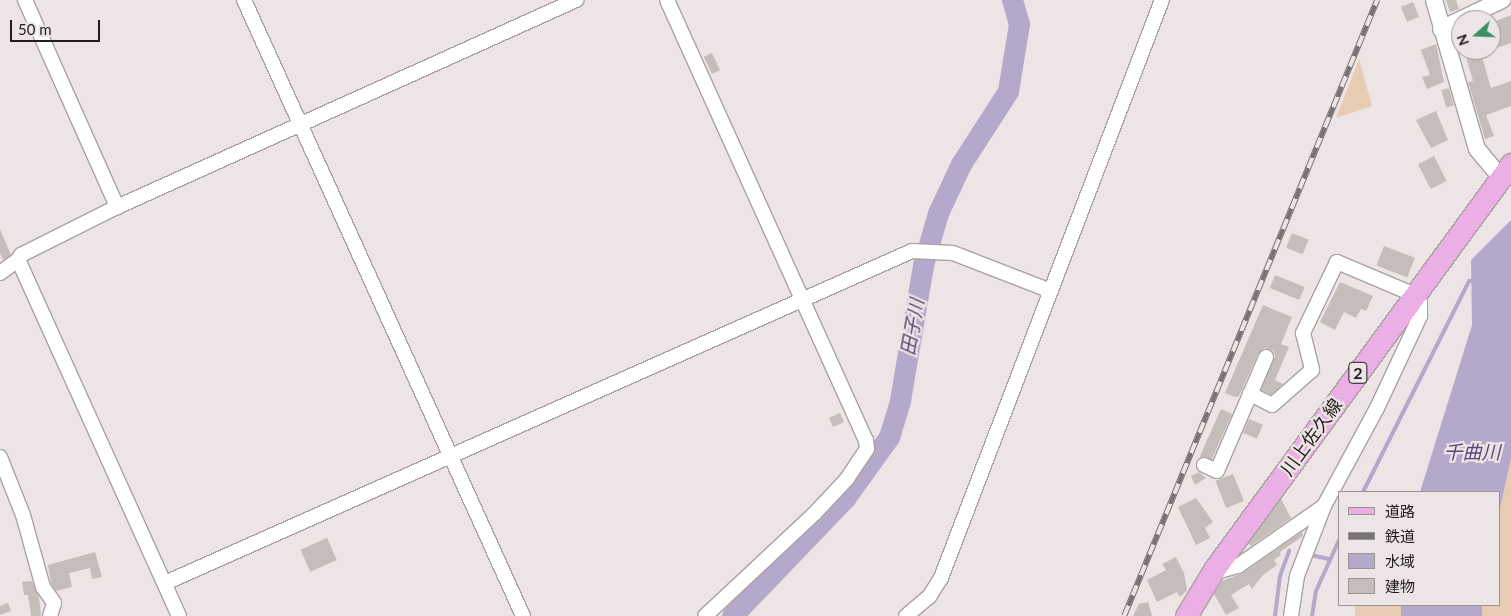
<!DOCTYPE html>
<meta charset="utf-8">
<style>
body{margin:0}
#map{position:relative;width:1511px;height:616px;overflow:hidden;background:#ede4e5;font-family:Lato,"Noto Sans JP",sans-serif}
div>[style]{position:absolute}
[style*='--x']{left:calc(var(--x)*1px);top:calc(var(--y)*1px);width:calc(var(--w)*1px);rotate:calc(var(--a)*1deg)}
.green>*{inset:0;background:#e7ccb2;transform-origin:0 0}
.water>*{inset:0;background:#b4a8cb;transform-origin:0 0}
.stream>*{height:4px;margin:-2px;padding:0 2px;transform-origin:2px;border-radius:2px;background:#b4a8cb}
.river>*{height:21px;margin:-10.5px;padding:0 10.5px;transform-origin:10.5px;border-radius:10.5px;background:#b4a8cb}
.building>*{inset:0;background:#c5bdba;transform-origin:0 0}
.roads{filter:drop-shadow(1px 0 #aaa1a3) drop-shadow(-1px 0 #aaa1a3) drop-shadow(0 1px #aaa1a3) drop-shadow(0 -1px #aaa1a3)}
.minor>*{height:14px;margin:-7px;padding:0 7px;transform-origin:7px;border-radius:7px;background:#fff}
.tertiary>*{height:16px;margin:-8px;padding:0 8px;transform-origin:8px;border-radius:8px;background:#fff}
.primary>*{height:21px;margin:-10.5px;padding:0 10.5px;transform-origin:10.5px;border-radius:10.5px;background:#ecafe5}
.rail>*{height:5.5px;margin-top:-2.75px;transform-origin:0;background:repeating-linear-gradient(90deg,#ede4e5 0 11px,#777273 0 22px);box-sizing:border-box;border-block:1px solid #777273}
span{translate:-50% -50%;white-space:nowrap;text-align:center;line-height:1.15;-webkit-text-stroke:4.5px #ede4e5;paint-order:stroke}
.shield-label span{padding:1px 4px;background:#ede4e5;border:1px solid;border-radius:4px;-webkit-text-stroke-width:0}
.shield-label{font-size:16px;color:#201d1e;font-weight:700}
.street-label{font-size:18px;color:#201d1e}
.water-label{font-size:19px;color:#5b4879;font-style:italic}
.legend{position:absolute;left:1338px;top:491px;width:162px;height:115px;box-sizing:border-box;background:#ede4e5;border:1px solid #9b9495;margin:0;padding:6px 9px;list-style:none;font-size:15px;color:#201d1e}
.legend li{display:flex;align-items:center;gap:10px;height:25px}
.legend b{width:25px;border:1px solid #9b9495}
.north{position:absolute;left:1451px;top:10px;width:50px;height:50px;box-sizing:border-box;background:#ede4e5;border:1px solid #9b9495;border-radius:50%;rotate:250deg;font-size:14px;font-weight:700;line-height:20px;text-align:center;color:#201d1e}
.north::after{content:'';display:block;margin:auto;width:18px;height:22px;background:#389268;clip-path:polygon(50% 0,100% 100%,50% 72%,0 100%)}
.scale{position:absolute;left:10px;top:20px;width:90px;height:22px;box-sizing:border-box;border:2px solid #201d1e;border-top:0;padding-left:6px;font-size:15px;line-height:18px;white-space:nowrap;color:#201d1e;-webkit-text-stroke:4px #ede4e5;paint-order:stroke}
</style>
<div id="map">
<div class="green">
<div style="clip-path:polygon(1359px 59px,1372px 106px,1336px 118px)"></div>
<div style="clip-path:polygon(1511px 458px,1511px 616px,1480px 616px,1482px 605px,1500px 605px,1500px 509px)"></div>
<div style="left:1355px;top:605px;width:46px;height:12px"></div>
</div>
<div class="water">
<div style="clip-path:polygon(1511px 220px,1511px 458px,1500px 509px,1500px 492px,1420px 492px,1472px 325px,1471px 260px)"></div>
<div style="left:1401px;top:605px;width:81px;height:11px"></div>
</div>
<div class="stream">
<div style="--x:1363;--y:492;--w:236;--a:-63.3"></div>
<div style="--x:1469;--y:281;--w:7;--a:0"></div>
<div style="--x:1311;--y:555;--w:18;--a:13"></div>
<div style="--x:1275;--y:616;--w:40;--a:-82.9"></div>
<div style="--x:1280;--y:576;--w:27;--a:-70"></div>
<div style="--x:1312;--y:616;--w:25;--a:-81"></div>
<div style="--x:1316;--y:591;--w:58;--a:-65.6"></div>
</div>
<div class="river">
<div style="--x:732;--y:616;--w:165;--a:-46.2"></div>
<div style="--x:846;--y:497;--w:74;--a:-54.4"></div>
<div style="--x:889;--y:437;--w:39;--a:-73"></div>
<div style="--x:900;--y:400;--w:137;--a:-80.3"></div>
<div style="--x:923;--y:265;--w:54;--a:-73.9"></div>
<div style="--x:938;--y:213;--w:54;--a:-64.9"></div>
<div style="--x:961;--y:164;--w:87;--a:-57.2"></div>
<div style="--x:1008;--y:91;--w:68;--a:-80.7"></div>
<div style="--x:1019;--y:24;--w:25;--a:-106"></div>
</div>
<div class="building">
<div style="clip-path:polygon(1446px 0,1456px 0,1459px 9px,1450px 12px)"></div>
<div style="left:1413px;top:2px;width:16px;height:13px;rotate:68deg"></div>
<div style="clip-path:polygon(1511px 15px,1511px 43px,1491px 50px,1491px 38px,1494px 37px,1491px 23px)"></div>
<div style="clip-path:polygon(1436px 44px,1444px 82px,1427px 89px,1422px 77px,1430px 75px,1421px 50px)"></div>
<div style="clip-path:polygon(1464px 50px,1480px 50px,1491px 88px,1511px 81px,1511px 106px,1486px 115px,1494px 136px,1485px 139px,1468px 82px,1473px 81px)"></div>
<div style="left:712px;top:53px;width:19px;height:9px;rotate:65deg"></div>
<div style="left:1449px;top:88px;width:18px;height:8px;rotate:74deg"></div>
<div style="clip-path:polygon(1436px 111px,1448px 140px,1431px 148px,1416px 120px)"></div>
<div style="left:1434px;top:156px;width:28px;height:18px;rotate:63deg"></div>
<div style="clip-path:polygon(0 229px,11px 255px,3px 260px,0 253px)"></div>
<div style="left:1292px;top:233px;width:18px;height:16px;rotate:22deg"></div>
<div style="left:1384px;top:246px;width:33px;height:21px;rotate:21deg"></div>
<div style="left:1275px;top:275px;width:32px;height:14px;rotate:22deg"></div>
<div style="clip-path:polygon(1340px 282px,1373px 296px,1366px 311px,1361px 309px,1356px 318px,1344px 312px,1335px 330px,1320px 322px)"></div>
<div style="clip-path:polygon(1263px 305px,1292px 317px,1281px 344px,1289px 347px,1275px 380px,1283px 384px,1271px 395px,1261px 390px,1275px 356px,1273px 351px,1264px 348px,1258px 354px,1239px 396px,1235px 397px,1225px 393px)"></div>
<div style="left:1221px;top:409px;width:12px;height:52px;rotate:24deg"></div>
<div style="left:840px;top:413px;width:10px;height:12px;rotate:66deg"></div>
<div style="left:1249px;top:419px;width:15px;height:15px;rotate:23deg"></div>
<div style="clip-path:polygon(1199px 472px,1206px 478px,1195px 485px,1191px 476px)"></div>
<div style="left:1233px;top:474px;width:29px;height:19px;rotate:68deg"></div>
<div style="clip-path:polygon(1196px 498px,1213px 522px,1205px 528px,1210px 538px,1196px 545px,1178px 507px)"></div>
<div style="clip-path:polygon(1281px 499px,1291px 518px,1251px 546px,1248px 543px)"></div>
<div style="clip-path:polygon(1302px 532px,1303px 536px,1280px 552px,1281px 555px,1274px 560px,1277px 565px,1263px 575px,1252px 589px,1249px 584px,1231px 595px,1239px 608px,1226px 615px,1214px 594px,1222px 581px,1243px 573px)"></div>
<div style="left:327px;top:538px;width:24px;height:29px;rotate:66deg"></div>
<div style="clip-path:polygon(95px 552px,102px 577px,92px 579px,90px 568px,69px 573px,72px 587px,56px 591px,51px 583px,48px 565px)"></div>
<div style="clip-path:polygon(1176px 557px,1184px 573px,1187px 590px,1180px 597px,1177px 592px,1157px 602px,1147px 580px,1166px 570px,1162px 564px)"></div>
<div style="clip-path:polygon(32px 581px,39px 597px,41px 616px,31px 616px,28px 595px,24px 595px,22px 582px)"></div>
<div style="clip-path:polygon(1148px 602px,1152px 616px,1133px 616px,1139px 604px)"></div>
<div style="clip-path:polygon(8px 603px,11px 611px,0 615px,0 606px)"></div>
</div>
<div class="roads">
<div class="minor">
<div style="--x:25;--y:0;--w:227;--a:66"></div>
<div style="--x:244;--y:0;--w:676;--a:65.63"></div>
<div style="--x:667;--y:0;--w:483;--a:65.7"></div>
<div style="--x:866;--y:440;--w:9;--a:84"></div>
<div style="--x:867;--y:449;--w:36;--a:124"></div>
<div style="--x:847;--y:479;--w:48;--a:133.3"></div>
<div style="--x:814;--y:514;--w:149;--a:136.9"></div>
<div style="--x:0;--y:273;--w:22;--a:-36"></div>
<div style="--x:0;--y:457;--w:62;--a:68.4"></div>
<div style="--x:23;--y:515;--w:75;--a:74.5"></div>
<div style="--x:43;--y:587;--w:19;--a:55"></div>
<div style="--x:54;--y:603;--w:14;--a:107"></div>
<div style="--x:1204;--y:465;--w:14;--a:25"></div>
<div style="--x:1217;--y:471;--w:124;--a:-66.7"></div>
<div style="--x:1215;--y:568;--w:8;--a:14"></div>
<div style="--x:1223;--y:570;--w:16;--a:-15"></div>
<div style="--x:1238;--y:566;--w:105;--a:-34.9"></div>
<div style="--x:1324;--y:506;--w:111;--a:-61.6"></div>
<div style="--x:1377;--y:408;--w:102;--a:-64.9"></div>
<div style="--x:1420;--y:316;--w:14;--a:-90"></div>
<div style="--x:1420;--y:302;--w:9;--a:-126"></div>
<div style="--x:1415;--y:295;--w:85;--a:-157.1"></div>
<div style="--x:1337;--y:262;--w:79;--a:115.6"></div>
<div style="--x:1303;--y:333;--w:38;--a:76"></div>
<div style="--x:1312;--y:370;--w:53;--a:138.8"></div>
<div style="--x:1272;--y:405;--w:25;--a:-153"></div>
<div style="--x:165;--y:583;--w:817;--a:-23.96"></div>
<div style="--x:912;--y:251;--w:41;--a:2.8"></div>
<div style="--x:953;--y:253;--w:105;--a:21.2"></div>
<div style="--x:179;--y:616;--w:391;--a:-114.3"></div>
<div style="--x:18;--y:260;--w:6;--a:-59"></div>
<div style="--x:21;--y:255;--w:107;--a:-26.6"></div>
<div style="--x:117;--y:207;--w:504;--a:-24.27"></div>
<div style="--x:906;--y:616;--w:30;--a:-40"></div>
<div style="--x:929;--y:597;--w:22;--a:-58"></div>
<div style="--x:941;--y:578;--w:619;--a:-69.08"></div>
<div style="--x:1291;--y:616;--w:40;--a:-81.5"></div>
<div style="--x:1297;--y:576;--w:75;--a:-68.9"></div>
</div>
<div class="tertiary">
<div style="--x:1434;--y:0;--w:155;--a:73.9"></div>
<div style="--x:1477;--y:149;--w:38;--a:50"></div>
<div style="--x:1441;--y:29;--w:68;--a:-25.4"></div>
</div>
<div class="primary">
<div style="--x:1186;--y:616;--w:56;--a:-58.9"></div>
<div style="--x:1215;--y:568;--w:501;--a:-53.77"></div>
</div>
</div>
<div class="rail">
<div style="--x:1124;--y:616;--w:666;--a:-67.67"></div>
</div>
<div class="shield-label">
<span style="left:1358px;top:373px">2</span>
</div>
<div class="street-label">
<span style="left:1311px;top:437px;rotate:-54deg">川上佐久線</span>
</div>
<div class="water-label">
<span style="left:912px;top:327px;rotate:-80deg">田子川</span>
<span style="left:1472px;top:452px">千曲川</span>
</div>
<ul class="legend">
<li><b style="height:6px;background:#ecafe5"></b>道路</li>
<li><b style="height:6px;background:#777273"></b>鉄道</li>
<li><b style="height:14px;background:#b4a8cb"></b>水域</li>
<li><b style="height:14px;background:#c5bdba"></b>建物</li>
</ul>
<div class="north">N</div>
<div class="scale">50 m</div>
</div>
